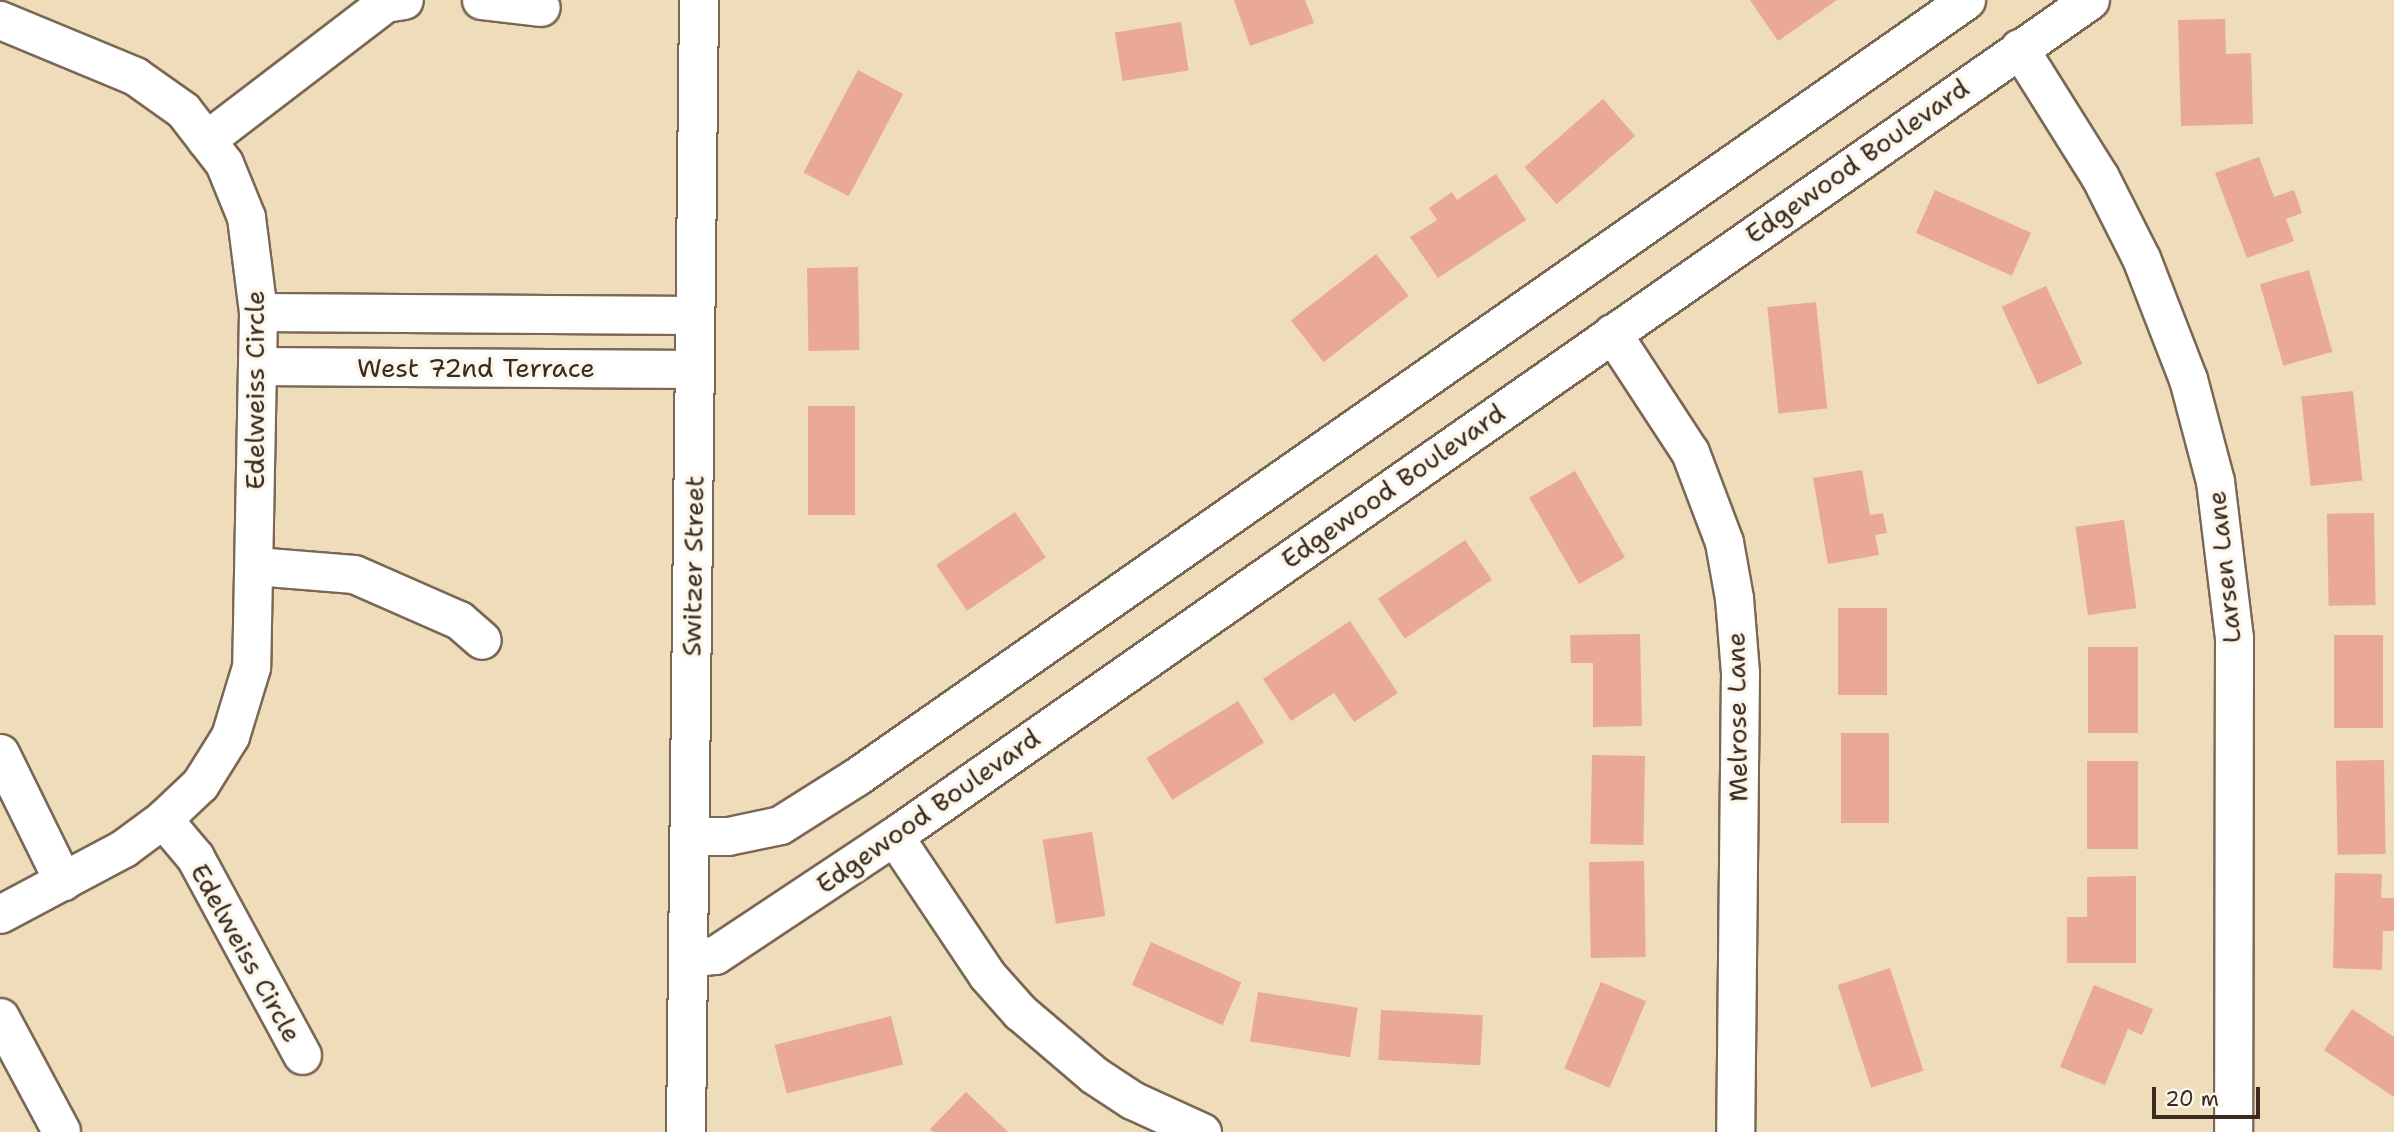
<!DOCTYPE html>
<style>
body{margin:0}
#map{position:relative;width:2394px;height:1132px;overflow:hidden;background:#eedcba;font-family:"Shantell Sans",sans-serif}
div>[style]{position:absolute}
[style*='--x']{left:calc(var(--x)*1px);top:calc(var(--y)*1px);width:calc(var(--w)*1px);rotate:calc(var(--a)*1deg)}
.building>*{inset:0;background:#eaa896;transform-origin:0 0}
.roads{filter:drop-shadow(2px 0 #7a6855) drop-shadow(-2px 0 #7a6855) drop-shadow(0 2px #7a6855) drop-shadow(0 -2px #7a6855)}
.minor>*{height:37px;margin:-18.5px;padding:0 18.5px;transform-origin:18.5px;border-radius:18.5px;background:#fff}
.tertiary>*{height:38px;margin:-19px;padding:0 19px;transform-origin:19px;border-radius:19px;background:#fff}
span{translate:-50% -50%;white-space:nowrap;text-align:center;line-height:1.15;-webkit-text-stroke:7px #fbf7ec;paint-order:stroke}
.street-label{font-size:26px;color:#3b2a1e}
.scale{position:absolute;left:2152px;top:1087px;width:108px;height:32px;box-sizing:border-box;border:4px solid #3b2a1e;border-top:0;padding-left:9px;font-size:21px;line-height:24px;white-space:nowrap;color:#3b2a1e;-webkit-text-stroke:5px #fbf7ec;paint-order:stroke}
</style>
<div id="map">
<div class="building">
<div style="clip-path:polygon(1234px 0,1305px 0,1314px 23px,1250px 46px)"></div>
<div style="clip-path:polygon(1750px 0,1837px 0,1778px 41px)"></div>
<div style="clip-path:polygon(2225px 19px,2226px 54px,2251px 53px,2253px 124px,2181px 126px,2178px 20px)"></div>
<div style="left:1181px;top:22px;width:49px;height:67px;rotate:81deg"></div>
<div style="left:858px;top:70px;width:51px;height:116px;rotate:28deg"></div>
<div style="left:1603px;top:99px;width:49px;height:104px;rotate:49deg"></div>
<div style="clip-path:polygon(2259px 157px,2274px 197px,2294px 190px,2302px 213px,2286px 219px,2294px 241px,2247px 258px,2215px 173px)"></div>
<div style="clip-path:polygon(1496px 174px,1526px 220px,1438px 278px,1410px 237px,1437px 220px,1429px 208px,1452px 192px,1457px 200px)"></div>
<div style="left:1935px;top:190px;width:105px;height:47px;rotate:24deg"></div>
<div style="left:1376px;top:254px;width:53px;height:108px;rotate:52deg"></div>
<div style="left:858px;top:267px;width:83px;height:51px;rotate:89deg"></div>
<div style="left:2309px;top:270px;width:85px;height:51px;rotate:74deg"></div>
<div style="left:2046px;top:286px;width:86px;height:49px;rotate:65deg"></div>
<div style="left:1816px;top:302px;width:107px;height:49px;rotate:84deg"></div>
<div style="left:2353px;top:391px;width:90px;height:52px;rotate:84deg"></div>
<div style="left:808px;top:406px;width:47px;height:109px"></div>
<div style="clip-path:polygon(1862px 470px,1870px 515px,1883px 513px,1887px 533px,1875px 535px,1879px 555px,1828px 564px,1813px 478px)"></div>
<div style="left:1575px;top:471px;width:100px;height:53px;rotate:60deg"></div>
<div style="left:1015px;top:512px;width:55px;height:95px;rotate:56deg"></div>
<div style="left:2374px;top:513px;width:92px;height:47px;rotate:89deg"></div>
<div style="left:2124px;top:520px;width:89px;height:49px;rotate:82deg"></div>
<div style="left:1465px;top:540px;width:48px;height:105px;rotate:56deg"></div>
<div style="left:1838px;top:608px;width:49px;height:87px"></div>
<div style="clip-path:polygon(1350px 621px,1398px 693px,1354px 722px,1334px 693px,1291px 721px,1263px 679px)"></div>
<div style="clip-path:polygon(1640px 634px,1642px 726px,1593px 727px,1593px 663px,1571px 663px,1570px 635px)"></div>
<div style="left:2383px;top:635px;width:93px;height:49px;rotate:90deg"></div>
<div style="left:2088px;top:647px;width:50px;height:86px"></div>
<div style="left:1238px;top:701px;width:49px;height:108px;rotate:58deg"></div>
<div style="left:1841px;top:733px;width:48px;height:90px"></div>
<div style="left:1592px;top:755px;width:53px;height:89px;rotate:1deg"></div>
<div style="left:2384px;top:760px;width:94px;height:48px;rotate:89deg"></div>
<div style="left:2087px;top:761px;width:51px;height:88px"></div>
<div style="left:1092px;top:832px;width:85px;height:50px;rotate:81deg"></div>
<div style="left:1644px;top:861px;width:96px;height:55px;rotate:89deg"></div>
<div style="clip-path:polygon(2335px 873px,2382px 874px,2381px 898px,2394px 898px,2394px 931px,2383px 931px,2382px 970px,2333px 968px)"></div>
<div style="clip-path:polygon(2136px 876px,2136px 963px,2067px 963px,2067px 917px,2087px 917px,2087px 877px)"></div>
<div style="left:1151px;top:942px;width:99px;height:47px;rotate:24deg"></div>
<div style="left:1890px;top:968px;width:108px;height:55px;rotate:72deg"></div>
<div style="left:1601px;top:982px;width:49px;height:94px;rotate:23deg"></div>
<div style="clip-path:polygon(2094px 985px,2153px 1009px,2142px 1035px,2128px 1029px,2105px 1085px,2060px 1067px)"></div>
<div style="left:1258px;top:992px;width:101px;height:50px;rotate:9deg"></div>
<div style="clip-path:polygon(2352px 1009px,2394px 1037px,2394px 1097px,2324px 1050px)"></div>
<div style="left:1381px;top:1010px;width:102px;height:50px;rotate:3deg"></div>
<div style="left:891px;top:1016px;width:50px;height:120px;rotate:76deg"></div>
<div style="clip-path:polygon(966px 1092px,1008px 1132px,933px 1132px,930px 1129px)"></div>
</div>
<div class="roads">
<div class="minor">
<div style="--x:481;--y:0;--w:60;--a:6.7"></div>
<div style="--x:0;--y:20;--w:146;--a:22.5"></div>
<div style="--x:135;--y:76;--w:59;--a:35.3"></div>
<div style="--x:183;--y:110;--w:67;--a:52.3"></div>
<div style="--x:224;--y:163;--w:58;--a:67.8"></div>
<div style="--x:246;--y:217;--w:96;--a:82.8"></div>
<div style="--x:258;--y:312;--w:355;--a:91.1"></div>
<div style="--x:251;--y:667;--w:72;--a:106.9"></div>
<div style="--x:230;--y:736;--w:57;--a:122"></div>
<div style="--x:200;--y:784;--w:51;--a:136.6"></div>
<div style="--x:163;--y:819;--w:49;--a:143.4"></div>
<div style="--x:124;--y:848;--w:140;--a:152"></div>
<div style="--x:2019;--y:48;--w:152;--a:57.9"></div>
<div style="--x:2100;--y:177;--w:91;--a:63.2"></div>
<div style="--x:2141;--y:258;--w:130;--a:68.8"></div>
<div style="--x:2188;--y:379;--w:106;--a:75.2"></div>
<div style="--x:2215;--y:481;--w:157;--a:83.1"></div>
<div style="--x:2234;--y:637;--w:495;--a:90.1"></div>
<div style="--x:206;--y:140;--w:225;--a:-37.4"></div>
<div style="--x:385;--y:3;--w:19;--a:-9"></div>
<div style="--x:258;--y:312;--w:436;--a:0.4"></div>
<div style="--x:1612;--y:333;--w:142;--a:56.8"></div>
<div style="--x:1690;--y:452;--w:96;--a:69.3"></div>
<div style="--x:1724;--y:542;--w:57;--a:79.9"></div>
<div style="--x:1734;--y:598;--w:75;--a:85.4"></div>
<div style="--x:1740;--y:673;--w:459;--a:90.6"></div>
<div style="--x:257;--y:366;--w:438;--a:0.4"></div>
<div style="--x:255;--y:566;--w:99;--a:4.6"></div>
<div style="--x:354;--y:574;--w:115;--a:23.7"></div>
<div style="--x:459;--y:620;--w:30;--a:41"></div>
<div style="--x:0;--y:753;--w:143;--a:63.8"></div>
<div style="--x:163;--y:819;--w:50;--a:49.9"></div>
<div style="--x:195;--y:857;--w:225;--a:61.6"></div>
<div style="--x:689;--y:836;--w:39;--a:0"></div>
<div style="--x:728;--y:836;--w:53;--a:-11.9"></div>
<div style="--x:780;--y:825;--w:90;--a:-32.3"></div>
<div style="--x:856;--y:777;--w:1355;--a:-34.99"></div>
<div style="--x:894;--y:836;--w:167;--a:56.2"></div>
<div style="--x:987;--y:975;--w:50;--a:48.3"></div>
<div style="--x:1020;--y:1012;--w:97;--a:40.4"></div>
<div style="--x:1094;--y:1075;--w:45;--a:33.3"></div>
<div style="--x:1132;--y:1100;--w:77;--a:24.6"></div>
<div style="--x:689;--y:958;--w:26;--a:-7"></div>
<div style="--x:715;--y:955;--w:215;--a:-33.6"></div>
<div style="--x:894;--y:836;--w:1459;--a:-34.95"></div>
<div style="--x:0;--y:1017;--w:129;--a:61.8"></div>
</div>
<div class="tertiary">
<div style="--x:686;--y:1132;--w:1132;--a:-89.34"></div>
</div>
</div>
<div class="street-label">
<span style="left:1857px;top:161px;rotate:-35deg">Edgewood Boulevard</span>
<span style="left:476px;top:368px">West 72nd Terrace</span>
<span style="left:255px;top:390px;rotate:-90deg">Edelweiss Circle</span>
<span style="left:1393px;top:486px;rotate:-35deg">Edgewood Boulevard</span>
<span style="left:693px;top:566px;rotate:-89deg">Switzer Street</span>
<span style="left:2224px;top:567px;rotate:-96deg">Larsen Lane</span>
<span style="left:1737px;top:717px;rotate:-91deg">Melrose Lane</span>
<span style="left:928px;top:811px;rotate:-35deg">Edgewood Boulevard</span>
<span style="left:246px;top:953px;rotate:61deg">Edelweiss Circle</span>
</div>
<div class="scale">20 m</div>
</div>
